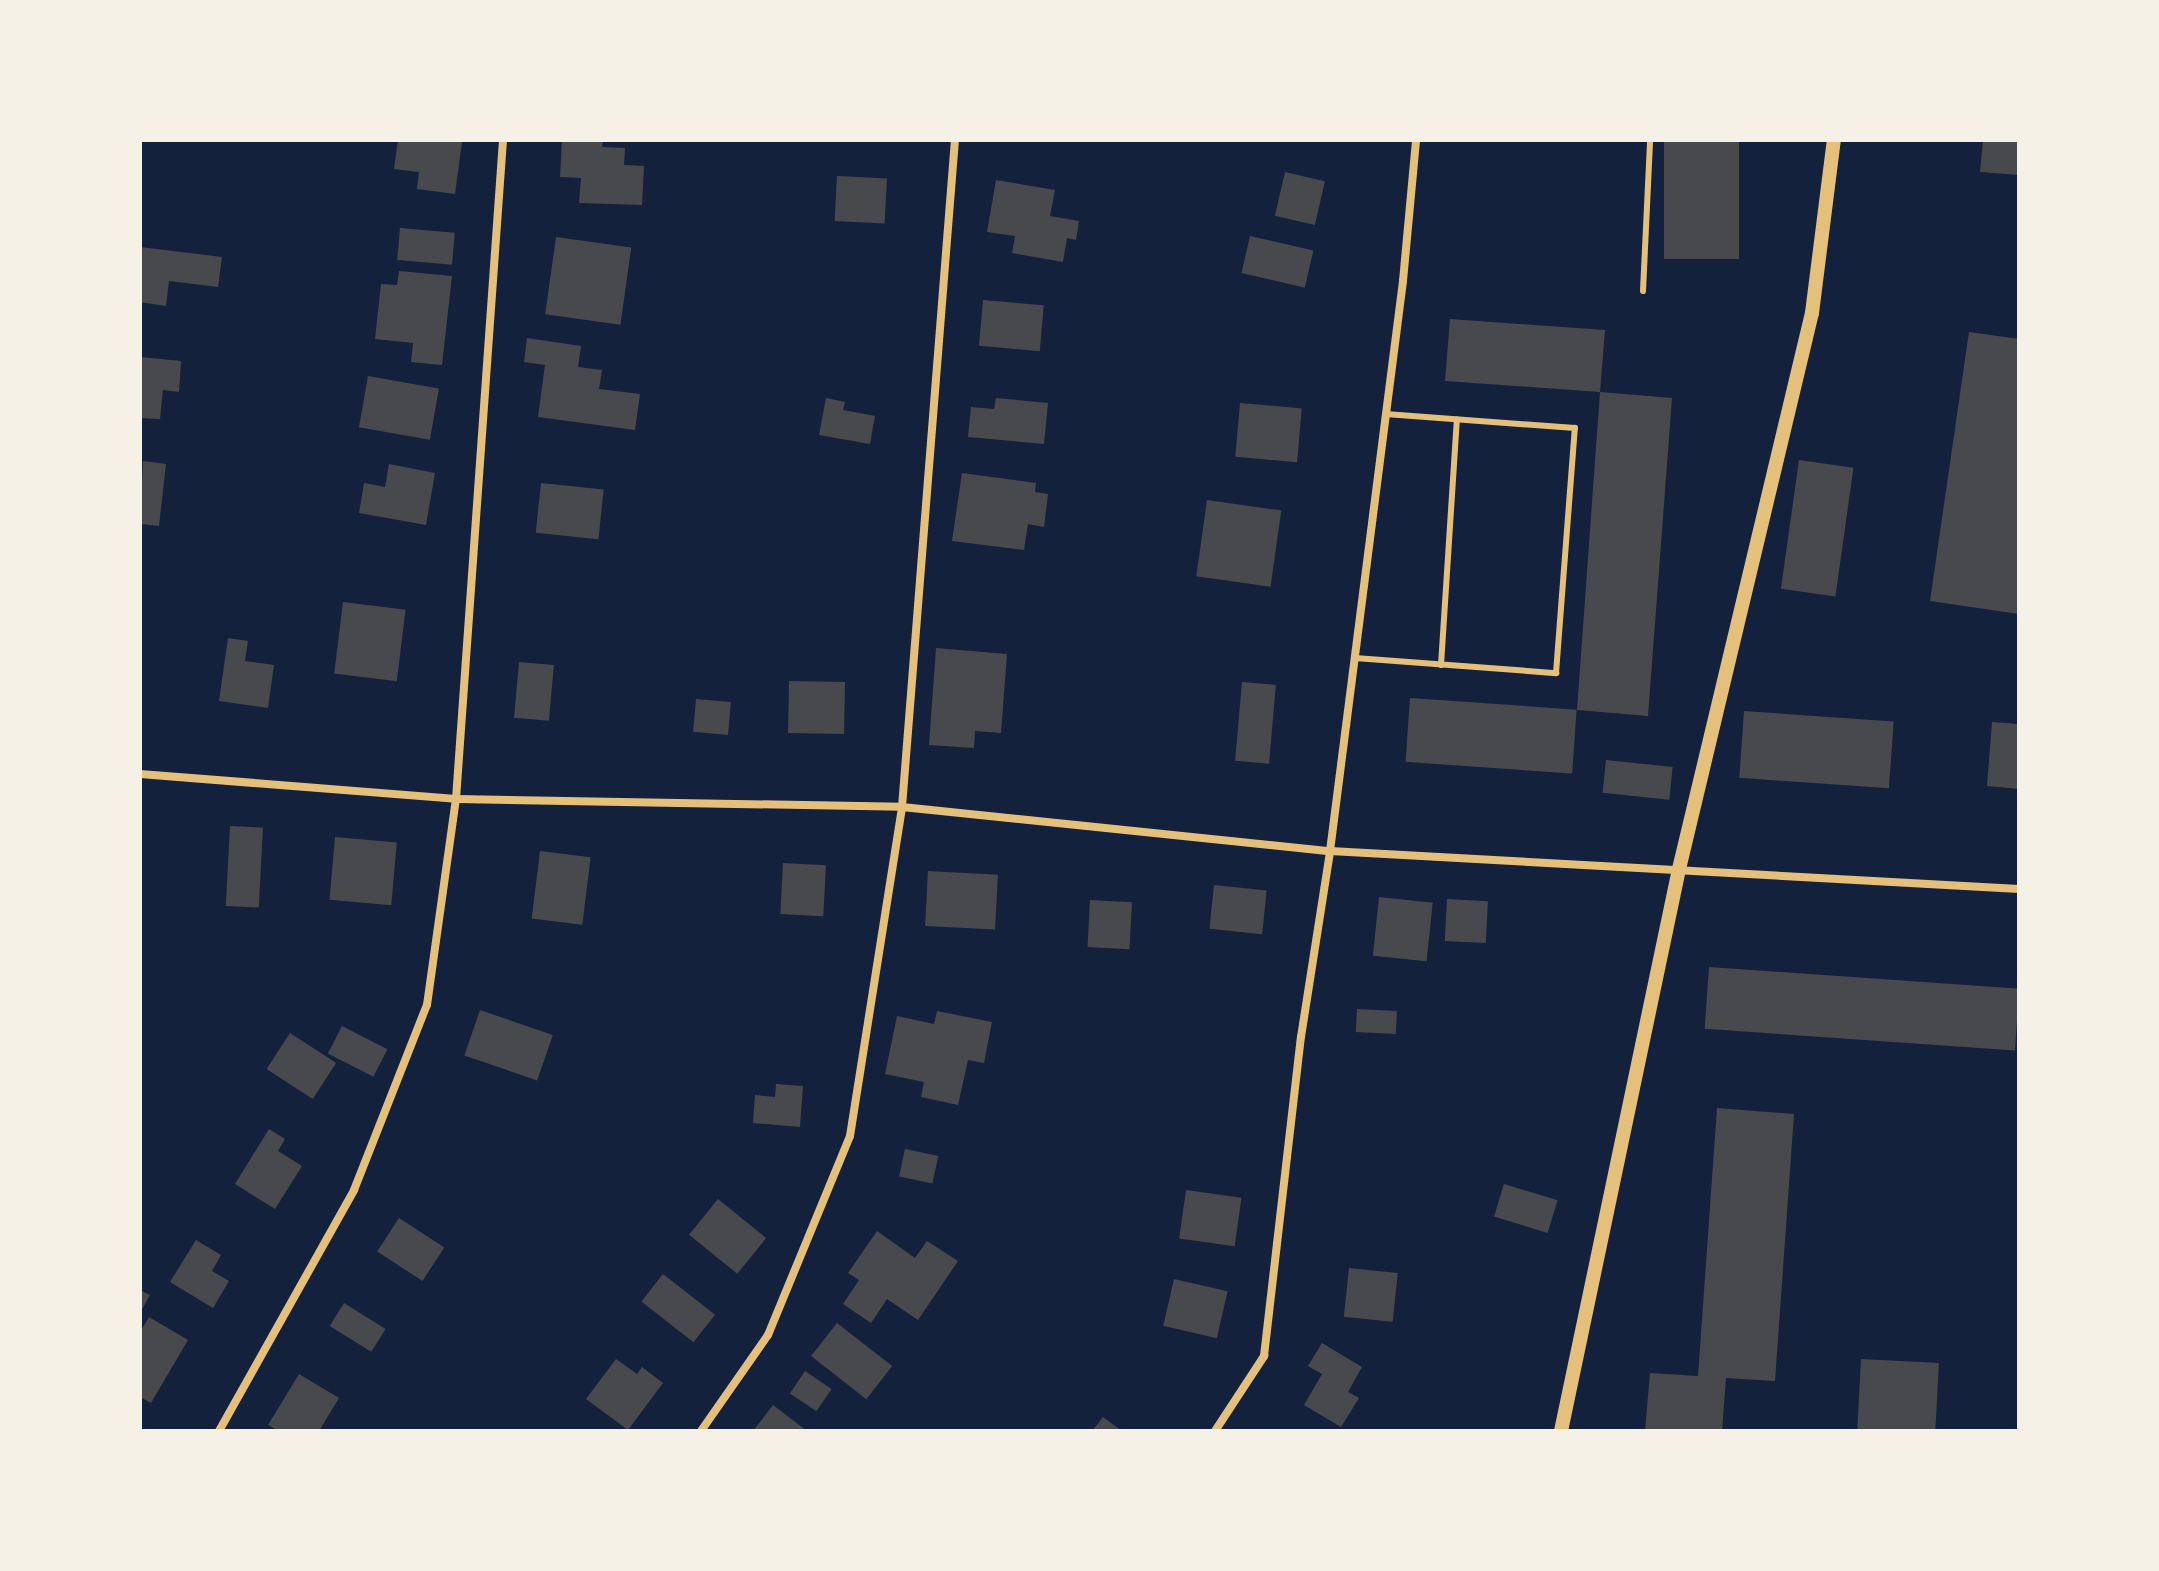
<!DOCTYPE html>
<style>
body{margin:0}
#map{position:relative;width:2159px;height:1571px;overflow:hidden;background:#14213d;font-family:"Source Serif 4",serif}
div>[style]{position:absolute}
[style*='--x']{left:calc(var(--x)*1px);top:calc(var(--y)*1px);width:calc(var(--w)*1px);rotate:calc(var(--a)*1deg)}
.building>*{inset:0;background:#48494c;transform-origin:0 0}
.service>*{height:6px;margin:-3px;padding:0 3px;transform-origin:3px;border-radius:3px;background:#e5c07b}
.minor>*{height:8px;margin:-4px;padding:0 4px;transform-origin:4px;border-radius:4px;background:#e5c07b}
.tertiary>*{height:14px;margin:-7px;padding:0 7px;transform-origin:7px;border-radius:7px;background:#e5c07b}
span{translate:-50% -50%;white-space:nowrap;text-align:center;line-height:1.15;-webkit-text-stroke:6px #f6f1e7;paint-order:stroke}
.frame{position:absolute;inset:0;border:142px solid #f6f1e7;pointer-events:none}
</style>
<div id="map">
<div class="building">
<div style="clip-path:polygon(398px 140px,462px 142px,455px 194px,417px 189px,419px 172px,394px 169px)"></div>
<div style="clip-path:polygon(562px 140px,603px 140px,602px 147px,625px 148px,624px 165px,644px 166px,642px 205px,579px 203px,581px 178px,560px 177px)"></div>
<div style="left:1664px;top:140px;width:75px;height:119px"></div>
<div style="clip-path:polygon(1983px 140px,2019px 140px,2019px 175px,1980px 172px)"></div>
<div style="left:1285px;top:172px;width:41px;height:45px;rotate:13deg"></div>
<div style="left:837px;top:176px;width:50px;height:45px;rotate:3deg"></div>
<div style="clip-path:polygon(996px 180px,1055px 190px,1050px 216px,1079px 221px,1076px 240px,1067px 238px,1063px 262px,1012px 253px,1015px 236px,987px 232px)"></div>
<div style="left:400px;top:228px;width:55px;height:32px;rotate:5deg"></div>
<div style="left:1250px;top:236px;width:65px;height:38px;rotate:13deg"></div>
<div style="left:556px;top:237px;width:76px;height:78px;rotate:8deg"></div>
<div style="clip-path:polygon(140px 247px,222px 257px,218px 287px,169px 281px,166px 306px,140px 302px)"></div>
<div style="clip-path:polygon(399px 271px,452px 276px,442px 365px,411px 362px,413px 343px,375px 339px,381px 284px,397px 285px)"></div>
<div style="left:983px;top:300px;width:61px;height:46px;rotate:5deg"></div>
<div style="clip-path:polygon(1450px 319px,1605px 330px,1600px 392px,1672px 398px,1648px 716px,1577px 710px,1600px 392px,1445px 381px)"></div>
<div style="clip-path:polygon(1969px 332px,2019px 339px,2019px 614px,1930px 601px)"></div>
<div style="clip-path:polygon(527px 338px,581px 346px,578px 367px,602px 370px,599px 389px,640px 394px,635px 430px,538px 417px,545px 365px,524px 362px)"></div>
<div style="clip-path:polygon(140px 357px,181px 361px,179px 392px,163px 390px,160px 419px,140px 418px)"></div>
<div style="left:368px;top:376px;width:72px;height:52px;rotate:10deg"></div>
<div style="clip-path:polygon(826px 398px,845px 402px,843px 410px,875px 416px,870px 444px,819px 435px)"></div>
<div style="clip-path:polygon(996px 398px,1048px 403px,1044px 444px,968px 437px,971px 407px,994px 409px)"></div>
<div style="left:1240px;top:403px;width:62px;height:54px;rotate:5deg"></div>
<div style="left:1799px;top:460px;width:55px;height:130px;rotate:8deg"></div>
<div style="clip-path:polygon(143px 461px,166px 464px,159px 526px,140px 524px)"></div>
<div style="clip-path:polygon(389px 464px,435px 473px,426px 525px,359px 513px,364px 483px,385px 487px)"></div>
<div style="clip-path:polygon(962px 473px,1036px 483px,1035px 492px,1048px 494px,1044px 527px,1028px 524px,1024px 550px,952px 541px)"></div>
<div style="left:541px;top:483px;width:63px;height:50px;rotate:6deg"></div>
<div style="left:1207px;top:500px;width:75px;height:77px;rotate:8deg"></div>
<div style="left:343px;top:602px;width:63px;height:72px;rotate:7deg"></div>
<div style="clip-path:polygon(228px 638px,248px 641px,245px 661px,274px 665px,268px 708px,219px 701px)"></div>
<div style="clip-path:polygon(936px 648px,1007px 654px,1001px 733px,975px 731px,974px 748px,929px 745px)"></div>
<div style="left:519px;top:662px;width:35px;height:56px;rotate:5deg"></div>
<div style="left:789px;top:681px;width:56px;height:52px;rotate:1deg"></div>
<div style="left:1242px;top:682px;width:34px;height:79px;rotate:5deg"></div>
<div style="left:1410px;top:698px;width:167px;height:64px;rotate:4deg"></div>
<div style="left:696px;top:699px;width:35px;height:33px;rotate:5deg"></div>
<div style="left:1744px;top:711px;width:150px;height:67px;rotate:4deg"></div>
<div style="clip-path:polygon(1992px 722px,2019px 724px,2019px 789px,1987px 786px)"></div>
<div style="left:1606px;top:760px;width:67px;height:33px;rotate:6deg"></div>
<div style="left:230px;top:826px;width:33px;height:80px;rotate:3deg"></div>
<div style="left:335px;top:837px;width:62px;height:63px;rotate:5deg"></div>
<div style="left:540px;top:851px;width:51px;height:68px;rotate:7deg"></div>
<div style="left:783px;top:863px;width:43px;height:51px;rotate:3deg"></div>
<div style="left:928px;top:871px;width:70px;height:55px;rotate:3deg"></div>
<div style="left:1214px;top:885px;width:53px;height:44px;rotate:6deg"></div>
<div style="left:1379px;top:897px;width:54px;height:59px;rotate:6deg"></div>
<div style="left:1447px;top:899px;width:41px;height:42px;rotate:3deg"></div>
<div style="left:1090px;top:900px;width:42px;height:47px;rotate:3deg"></div>
<div style="left:1709px;top:967px;width:311px;height:62px;rotate:4deg"></div>
<div style="left:1357px;top:1009px;width:40px;height:23px;rotate:3deg"></div>
<div style="left:480px;top:1010px;width:77px;height:48px;rotate:19deg"></div>
<div style="clip-path:polygon(937px 1011px,992px 1022px,984px 1063px,968px 1060px,958px 1105px,921px 1097px,924px 1082px,885px 1074px,897px 1016px,934px 1024px)"></div>
<div style="left:342px;top:1026px;width:51px;height:31px;rotate:27deg"></div>
<div style="left:290px;top:1033px;width:55px;height:43px;rotate:33deg"></div>
<div style="clip-path:polygon(776px 1084px,803px 1086px,800px 1127px,753px 1123px,755px 1095px,775px 1097px)"></div>
<div style="clip-path:polygon(1717px 1108px,1794px 1114px,1775px 1381px,1726px 1378px,1722px 1431px,1645px 1431px,1650px 1373px,1698px 1376px)"></div>
<div style="clip-path:polygon(269px 1129px,285px 1139px,278px 1151px,302px 1166px,275px 1209px,235px 1184px)"></div>
<div style="left:905px;top:1149px;width:34px;height:28px;rotate:12deg"></div>
<div style="left:1504px;top:1184px;width:56px;height:34px;rotate:17deg"></div>
<div style="left:1186px;top:1190px;width:56px;height:49px;rotate:8deg"></div>
<div style="left:718px;top:1199px;width:62px;height:46px;rotate:39deg"></div>
<div style="left:399px;top:1218px;width:54px;height:40px;rotate:33deg"></div>
<div style="clip-path:polygon(877px 1231px,915px 1258px,927px 1241px,958px 1261px,918px 1320px,887px 1299px,871px 1323px,843px 1304px,859px 1280px,848px 1273px)"></div>
<div style="clip-path:polygon(196px 1240px,221px 1255px,212px 1271px,229px 1281px,213px 1308px,170px 1282px)"></div>
<div style="left:1349px;top:1268px;width:49px;height:49px;rotate:6deg"></div>
<div style="left:663px;top:1274px;width:66px;height:35px;rotate:38deg"></div>
<div style="left:1174px;top:1279px;width:55px;height:48px;rotate:13deg"></div>
<div style="clip-path:polygon(140px 1290px,150px 1295px,140px 1313px)"></div>
<div style="left:344px;top:1303px;width:49px;height:27px;rotate:32deg"></div>
<div style="clip-path:polygon(149px 1317px,188px 1340px,151px 1403px,140px 1397px,140px 1332px)"></div>
<div style="left:837px;top:1323px;width:70px;height:42px;rotate:38deg"></div>
<div style="clip-path:polygon(1322px 1343px,1362px 1367px,1348px 1392px,1359px 1398px,1341px 1427px,1304px 1405px,1322px 1374px,1308px 1366px)"></div>
<div style="clip-path:polygon(616px 1359px,637px 1374px,642px 1367px,663px 1383px,628px 1430px,586px 1399px)"></div>
<div style="left:1861px;top:1359px;width:78px;height:72px;rotate:3deg"></div>
<div style="left:805px;top:1371px;width:32px;height:27px;rotate:34deg"></div>
<div style="clip-path:polygon(299px 1374px,339px 1398px,319px 1431px,279px 1431px,268px 1425px)"></div>
<div style="clip-path:polygon(773px 1405px,807px 1431px,753px 1431px)"></div>
<div style="clip-path:polygon(1103px 1417px,1122px 1431px,1092px 1431px)"></div>
</div>
<div class="service">
<div style="--x:1643;--y:291;--w:151;--a:-87.3"></div>
<div style="--x:1355;--y:658;--w:202;--a:4.3"></div>
<div style="--x:1556;--y:673;--w:246;--a:-85.6"></div>
<div style="--x:1575;--y:428;--w:190;--a:-175.8"></div>
<div style="--x:1441;--y:665;--w:246;--a:-86.3"></div>
</div>
<div class="minor">
<div style="--x:140;--y:774;--w:317;--a:4.5"></div>
<div style="--x:456;--y:799;--w:446;--a:1"></div>
<div style="--x:902;--y:807;--w:430;--a:5.9"></div>
<div style="--x:1330;--y:851;--w:690;--a:3.16"></div>
<div style="--x:219;--y:1431;--w:276;--a:-60.7"></div>
<div style="--x:354;--y:1190;--w:199;--a:-68.5"></div>
<div style="--x:427;--y:1005;--w:208;--a:-82"></div>
<div style="--x:456;--y:799;--w:661;--a:-85.92"></div>
<div style="--x:701;--y:1431;--w:117;--a:-55.1"></div>
<div style="--x:768;--y:1335;--w:215;--a:-67.6"></div>
<div style="--x:850;--y:1136;--w:333;--a:-81"></div>
<div style="--x:902;--y:807;--w:669;--a:-85.46"></div>
<div style="--x:1215;--y:1431;--w:90;--a:-56.8"></div>
<div style="--x:1264;--y:1356;--w:321;--a:-83.4"></div>
<div style="--x:1301;--y:1037;--w:188;--a:-81.1"></div>
<div style="--x:1330;--y:851;--w:575;--a:-82.7"></div>
<div style="--x:1403;--y:281;--w:142;--a:-84.7"></div>
</div>
<div class="tertiary">
<div style="--x:1561;--y:1431;--w:574;--a:-78.14"></div>
<div style="--x:1679;--y:869;--w:572;--a:-76.55"></div>
<div style="--x:1812;--y:313;--w:174;--a:-82.8"></div>
</div>
<div class="frame"></div>
</div>
